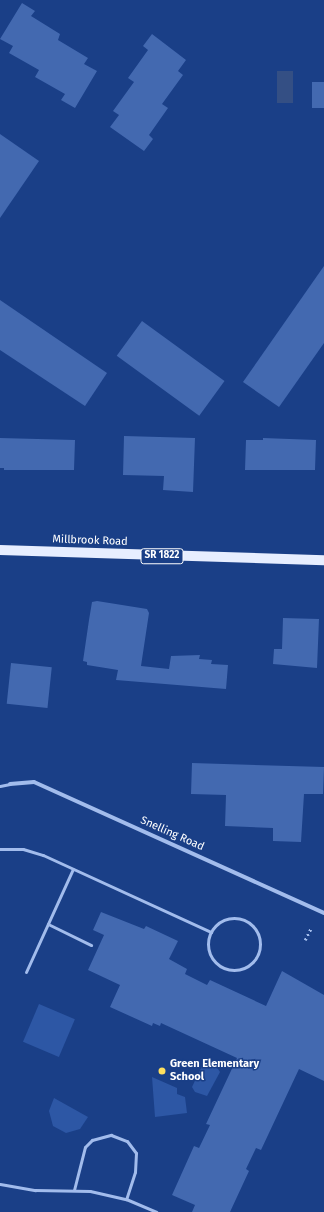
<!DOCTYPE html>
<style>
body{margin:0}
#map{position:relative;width:324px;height:1212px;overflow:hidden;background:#1a3f87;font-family:"Fira Sans",sans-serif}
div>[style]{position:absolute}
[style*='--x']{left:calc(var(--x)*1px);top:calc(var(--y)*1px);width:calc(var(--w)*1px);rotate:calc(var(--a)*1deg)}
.green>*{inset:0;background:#2d57a5;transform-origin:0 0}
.water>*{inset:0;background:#344f84;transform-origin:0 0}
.building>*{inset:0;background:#4369b0;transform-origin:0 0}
.path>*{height:2.5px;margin-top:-1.25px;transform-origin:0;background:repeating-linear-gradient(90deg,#a2bcec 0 2px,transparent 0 5px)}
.lane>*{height:3px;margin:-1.5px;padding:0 1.5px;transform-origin:1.5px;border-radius:1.5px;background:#a2bcec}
.lane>.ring{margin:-1.5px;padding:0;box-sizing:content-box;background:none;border:3px solid #a2bcec;border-radius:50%}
.street>*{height:4px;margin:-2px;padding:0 2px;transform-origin:2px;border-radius:2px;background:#a2bcec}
.primary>*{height:10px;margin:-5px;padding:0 5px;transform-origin:5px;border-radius:5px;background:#e7eeff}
.dots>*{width:11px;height:11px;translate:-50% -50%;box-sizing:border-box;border:2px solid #1a3f87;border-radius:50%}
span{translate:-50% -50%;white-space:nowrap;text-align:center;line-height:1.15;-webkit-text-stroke:3px #1a3f87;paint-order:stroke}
.shield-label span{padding:1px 3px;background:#1a3f87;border:1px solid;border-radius:3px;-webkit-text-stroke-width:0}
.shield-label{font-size:10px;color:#fff;font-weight:700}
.street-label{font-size:11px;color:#fff}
.poi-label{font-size:11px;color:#fff;font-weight:700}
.left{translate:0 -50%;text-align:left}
</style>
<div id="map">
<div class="green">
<div style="left:39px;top:1004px;width:39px;height:41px;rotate:23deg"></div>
<div style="clip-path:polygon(203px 1064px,216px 1066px,220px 1072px,207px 1096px,195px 1092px,192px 1087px)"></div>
<div style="clip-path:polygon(152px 1077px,177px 1088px,177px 1094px,185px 1097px,187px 1113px,155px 1117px)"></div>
<div style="clip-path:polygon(54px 1098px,88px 1117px,80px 1129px,66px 1133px,53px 1126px,49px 1111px)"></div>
</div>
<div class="water">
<div style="left:277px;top:71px;width:16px;height:32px"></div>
</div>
<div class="building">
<div style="clip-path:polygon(22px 3px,35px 11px,31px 16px,60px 34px,58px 40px,88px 58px,84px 64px,97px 71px,75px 108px,61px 100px,65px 94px,35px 77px,39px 70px,9px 53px,13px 46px,0 39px)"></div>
<div style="clip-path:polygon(152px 34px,186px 60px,178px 71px,183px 75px,162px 104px,168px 108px,149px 135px,153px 139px,144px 151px,110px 127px,119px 115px,113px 111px,134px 82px,128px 78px,148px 50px,143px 46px)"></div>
<div style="left:312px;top:82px;width:12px;height:26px"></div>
<div style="clip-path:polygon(0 134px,39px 161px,0 218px)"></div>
<div style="clip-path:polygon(324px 266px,324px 343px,279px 407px,243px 382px)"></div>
<div style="clip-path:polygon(0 300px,107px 373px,85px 406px,0 350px)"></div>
<div style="left:142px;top:321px;width:102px;height:43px;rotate:36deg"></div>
<div style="clip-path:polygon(124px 436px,195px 438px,193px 492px,163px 490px,164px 476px,123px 475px)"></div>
<div style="clip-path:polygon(0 438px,75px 440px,74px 470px,4px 470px,4px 468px,0 468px)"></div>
<div style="clip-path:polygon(263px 438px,316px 440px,315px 470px,245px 470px,246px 440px,263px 440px)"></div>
<div style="clip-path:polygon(97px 601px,147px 609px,149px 613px,141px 666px,169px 669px,171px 656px,200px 655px,199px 659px,212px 660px,211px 664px,228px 665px,226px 689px,116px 680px,118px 670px,87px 665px,87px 662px,83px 661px,89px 620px,92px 602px)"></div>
<div style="clip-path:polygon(283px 618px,319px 619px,317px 668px,273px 664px,274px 649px,282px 649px)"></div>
<div style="left:11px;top:663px;width:41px;height:41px;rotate:6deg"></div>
<div style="clip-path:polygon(192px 763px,324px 767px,323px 794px,304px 794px,301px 842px,273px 841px,273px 828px,225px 826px,226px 795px,191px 794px)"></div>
<div style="clip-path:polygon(101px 912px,144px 929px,146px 926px,178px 941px,169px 959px,187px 969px,185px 974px,207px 985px,210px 980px,266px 1006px,282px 971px,324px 995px,324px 1081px,299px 1069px,261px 1150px,256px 1148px,246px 1169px,249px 1171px,230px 1212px,192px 1212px,195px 1205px,172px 1195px,194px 1146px,199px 1148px,210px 1125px,206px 1124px,237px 1058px,161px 1023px,160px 1026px,153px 1023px,152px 1026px,110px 1007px,120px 985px,88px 970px,104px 935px,93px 930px)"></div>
</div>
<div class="path">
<div style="--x:305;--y:940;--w:13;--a:-63"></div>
</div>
<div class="lane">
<div style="--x:0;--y:786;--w:10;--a:-11"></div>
<div style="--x:0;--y:849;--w:23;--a:0"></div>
<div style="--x:23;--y:849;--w:21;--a:17"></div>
<div style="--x:43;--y:855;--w:185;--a:24.6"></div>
<div class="ring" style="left:208px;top:918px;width:49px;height:49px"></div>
<div style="--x:48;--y:924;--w:48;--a:26"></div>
<div style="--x:26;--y:972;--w:113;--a:-65.5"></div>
<div style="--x:0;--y:1184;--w:36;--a:10"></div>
<div style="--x:35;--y:1190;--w:55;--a:1"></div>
<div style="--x:90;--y:1191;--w:37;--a:13"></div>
<div style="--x:126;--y:1199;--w:33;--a:23"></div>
<div style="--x:74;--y:1190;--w:44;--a:-75.7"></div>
<div style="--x:85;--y:1147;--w:10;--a:-45"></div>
<div style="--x:92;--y:1140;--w:20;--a:-15"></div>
<div style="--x:111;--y:1135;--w:17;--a:21"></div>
<div style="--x:127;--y:1141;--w:15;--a:53"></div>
<div style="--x:136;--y:1153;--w:19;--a:93"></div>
<div style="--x:135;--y:1172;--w:28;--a:108"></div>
</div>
<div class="street">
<div style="--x:10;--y:784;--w:24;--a:-5"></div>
<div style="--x:34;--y:782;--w:318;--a:24.3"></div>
</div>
<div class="primary">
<div style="--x:0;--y:550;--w:324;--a:1.8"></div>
</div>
<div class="dots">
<div style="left:162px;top:1071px;background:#fedf5e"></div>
</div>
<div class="shield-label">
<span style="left:162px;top:556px">SR 1822</span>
</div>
<div class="street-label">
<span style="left:90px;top:541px;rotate:2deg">Millbrook Road</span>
<span style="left:172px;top:834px;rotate:24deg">Snelling Road</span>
</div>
<div class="poi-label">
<span class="left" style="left:170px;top:1071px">Green Elementary<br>School</span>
</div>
</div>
